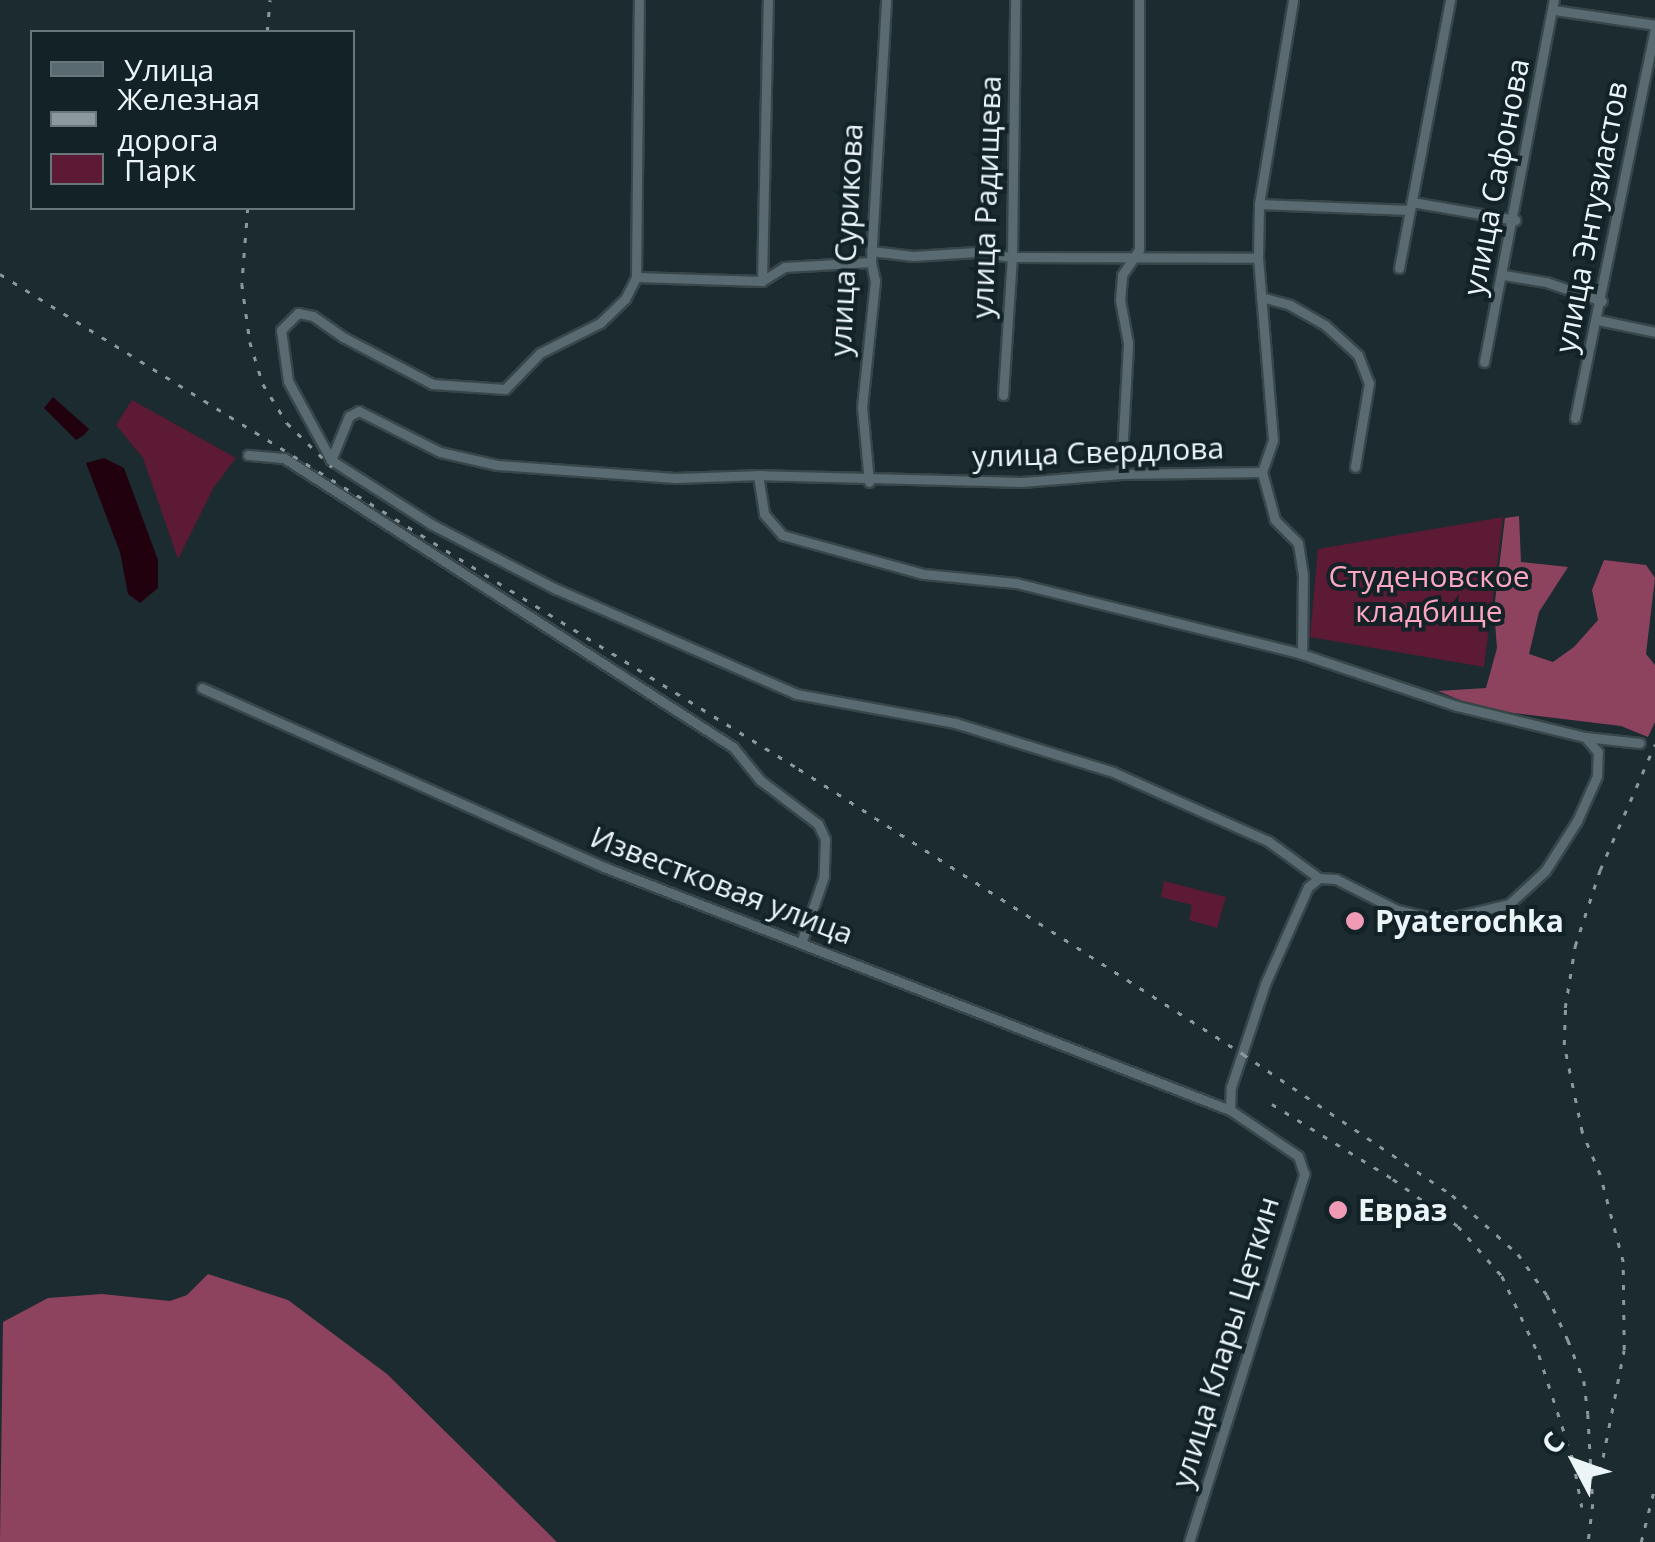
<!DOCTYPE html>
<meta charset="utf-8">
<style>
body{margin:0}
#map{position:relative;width:1655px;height:1542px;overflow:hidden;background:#1b2b30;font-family:"Open Sans",sans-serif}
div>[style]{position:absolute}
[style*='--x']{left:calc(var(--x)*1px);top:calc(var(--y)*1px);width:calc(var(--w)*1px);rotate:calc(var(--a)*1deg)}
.green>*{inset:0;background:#5c1a35}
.forest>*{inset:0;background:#8d435e}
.water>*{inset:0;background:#22010e}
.roads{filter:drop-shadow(2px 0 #384649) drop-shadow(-2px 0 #384649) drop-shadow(0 2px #384649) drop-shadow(0 -2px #384649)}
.minor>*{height:9px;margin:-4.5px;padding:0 4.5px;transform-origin:4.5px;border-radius:4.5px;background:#596b70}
.rail>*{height:2.5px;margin-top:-1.25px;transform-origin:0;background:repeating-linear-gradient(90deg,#8b989c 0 5px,transparent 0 15px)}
.dots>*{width:28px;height:28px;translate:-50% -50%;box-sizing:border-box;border:5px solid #122226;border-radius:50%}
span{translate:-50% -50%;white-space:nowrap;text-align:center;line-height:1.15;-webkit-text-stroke:8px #122226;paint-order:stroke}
.street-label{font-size:30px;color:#ebf5f8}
.park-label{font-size:30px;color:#fda6c2}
.poi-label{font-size:30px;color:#ebf5f8;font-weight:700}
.left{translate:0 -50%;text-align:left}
.legend{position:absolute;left:30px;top:30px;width:325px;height:180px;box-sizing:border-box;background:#122226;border:2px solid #69767a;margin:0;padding:12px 18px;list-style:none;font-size:30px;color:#ebf5f8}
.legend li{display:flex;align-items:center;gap:20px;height:50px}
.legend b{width:50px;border:2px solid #69767a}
.north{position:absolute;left:1525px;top:1412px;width:100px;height:100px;-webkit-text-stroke:8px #122226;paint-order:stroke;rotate:311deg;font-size:28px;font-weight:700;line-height:40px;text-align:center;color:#ebf5f8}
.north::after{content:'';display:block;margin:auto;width:35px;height:45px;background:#ebf5f8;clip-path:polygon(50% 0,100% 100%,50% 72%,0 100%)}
</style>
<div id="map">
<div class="green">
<div style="clip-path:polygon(132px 400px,236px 458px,214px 487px,178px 559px,143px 458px,116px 425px)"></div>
<div style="clip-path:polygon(1503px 517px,1484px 667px,1310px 637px,1318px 549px)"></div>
<div style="clip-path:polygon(1164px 881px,1226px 897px,1217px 928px,1189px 920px,1192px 905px,1161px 897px)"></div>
</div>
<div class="forest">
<div style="clip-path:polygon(1519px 516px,1521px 562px,1568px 567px,1539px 612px,1529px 654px,1553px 662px,1574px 647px,1598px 620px,1592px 590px,1604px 560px,1646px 565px,1655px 578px,1646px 654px,1655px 665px,1655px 722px,1648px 737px,1621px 726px,1482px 709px,1438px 691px,1486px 688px,1497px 648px,1494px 610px,1505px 518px)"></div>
<div style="clip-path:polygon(208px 1274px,288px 1300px,387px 1374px,557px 1542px,0 1542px,3px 1322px,48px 1298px,102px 1294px,170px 1301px,187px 1295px)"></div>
</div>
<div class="water">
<div style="clip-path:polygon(53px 397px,89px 429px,84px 435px,76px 440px,44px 408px)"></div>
<div style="clip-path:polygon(104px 458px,124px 468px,158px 560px,158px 588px,140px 603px,128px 594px,120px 552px,86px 463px)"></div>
</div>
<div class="roads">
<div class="minor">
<div style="--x:1554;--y:10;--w:102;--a:8.4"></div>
<div style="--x:1412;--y:202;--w:105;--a:9.9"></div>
<div style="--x:1259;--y:204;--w:151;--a:2.3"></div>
<div style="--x:871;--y:251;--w:42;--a:6.8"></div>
<div style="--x:913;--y:256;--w:63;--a:-3.6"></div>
<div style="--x:976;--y:252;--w:36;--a:8"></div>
<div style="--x:1012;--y:257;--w:246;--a:0.2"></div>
<div style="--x:1399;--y:268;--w:273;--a:-79.2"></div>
<div style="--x:1504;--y:275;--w:43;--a:9.5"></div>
<div style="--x:1546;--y:282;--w:59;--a:18.7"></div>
<div style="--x:636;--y:277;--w:126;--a:1.8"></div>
<div style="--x:762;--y:281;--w:26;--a:-32"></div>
<div style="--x:784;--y:267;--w:87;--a:-3.3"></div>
<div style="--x:762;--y:281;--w:281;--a:-88.8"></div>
<div style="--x:1261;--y:297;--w:30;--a:15"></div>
<div style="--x:1290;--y:305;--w:40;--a:29.7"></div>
<div style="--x:1325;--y:325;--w:45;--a:42.3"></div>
<div style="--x:1358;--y:355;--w:30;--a:69"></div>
<div style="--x:1369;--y:383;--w:85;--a:99.5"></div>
<div style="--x:1598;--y:320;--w:58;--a:11.9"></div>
<div style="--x:1484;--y:362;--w:369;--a:-79.1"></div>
<div style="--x:1003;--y:395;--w:138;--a:-86.3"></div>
<div style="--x:1012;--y:257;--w:257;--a:-89.3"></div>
<div style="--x:1575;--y:418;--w:399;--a:-78.4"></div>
<div style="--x:248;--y:455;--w:36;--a:5"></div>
<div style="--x:284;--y:458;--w:534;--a:32.77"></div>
<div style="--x:733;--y:747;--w:43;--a:50.7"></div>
<div style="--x:760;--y:780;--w:73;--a:37.2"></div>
<div style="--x:818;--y:824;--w:17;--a:65"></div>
<div style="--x:825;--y:839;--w:37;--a:92"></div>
<div style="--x:824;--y:876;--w:71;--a:108.9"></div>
<div style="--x:331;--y:460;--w:90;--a:-118.6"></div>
<div style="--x:288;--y:381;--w:51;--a:-97.8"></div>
<div style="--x:281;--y:330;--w:24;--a:-45"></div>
<div style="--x:298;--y:313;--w:15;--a:11"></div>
<div style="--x:313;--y:316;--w:37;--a:35"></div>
<div style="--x:343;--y:337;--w:101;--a:27.8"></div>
<div style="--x:432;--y:384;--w:73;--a:3.9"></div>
<div style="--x:505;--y:389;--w:50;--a:-45.8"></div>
<div style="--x:540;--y:353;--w:67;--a:-26.6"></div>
<div style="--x:600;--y:323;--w:35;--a:-44"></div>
<div style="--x:625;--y:299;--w:25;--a:-63"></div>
<div style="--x:636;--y:277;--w:277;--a:-89.4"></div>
<div style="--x:1262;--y:472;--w:141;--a:179.2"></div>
<div style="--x:1121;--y:474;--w:100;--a:175.4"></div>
<div style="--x:1021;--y:482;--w:259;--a:-178.5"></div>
<div style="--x:762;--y:475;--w:87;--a:178"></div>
<div style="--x:675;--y:478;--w:178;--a:-175.8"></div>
<div style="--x:497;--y:465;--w:58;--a:-167.2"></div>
<div style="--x:440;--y:452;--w:91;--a:-153.2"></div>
<div style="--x:359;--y:411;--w:11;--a:153"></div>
<div style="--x:349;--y:416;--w:48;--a:112.2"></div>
<div style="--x:331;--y:460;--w:119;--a:32.6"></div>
<div style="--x:431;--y:524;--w:141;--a:27.5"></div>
<div style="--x:556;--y:589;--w:262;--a:23.6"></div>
<div style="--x:796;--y:694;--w:162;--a:10.3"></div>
<div style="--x:955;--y:723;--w:165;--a:17.2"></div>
<div style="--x:1113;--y:772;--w:170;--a:24"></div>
<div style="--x:1268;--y:841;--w:63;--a:36"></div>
<div style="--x:1262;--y:472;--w:34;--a:-71"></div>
<div style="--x:1273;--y:440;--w:183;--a:-94.7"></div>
<div style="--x:1258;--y:258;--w:54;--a:-88.9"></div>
<div style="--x:1259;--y:204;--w:207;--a:-80.5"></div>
<div style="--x:1121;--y:474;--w:131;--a:-86.9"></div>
<div style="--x:1128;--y:343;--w:44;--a:-100.5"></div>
<div style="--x:1120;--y:300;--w:25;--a:-85"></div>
<div style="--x:1122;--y:275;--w:30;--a:-56"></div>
<div style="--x:1139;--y:250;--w:250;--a:-90"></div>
<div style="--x:758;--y:475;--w:39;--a:81"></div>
<div style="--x:764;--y:514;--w:28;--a:49"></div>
<div style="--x:782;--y:535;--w:147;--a:15.4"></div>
<div style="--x:924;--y:574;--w:92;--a:5.6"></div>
<div style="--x:1016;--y:583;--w:295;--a:13.9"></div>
<div style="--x:869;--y:482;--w:75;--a:-95.3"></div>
<div style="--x:862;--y:407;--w:127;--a:-84.1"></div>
<div style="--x:875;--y:281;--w:19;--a:-102"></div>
<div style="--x:871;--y:262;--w:262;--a:-86.7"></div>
<div style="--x:202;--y:688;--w:440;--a:24"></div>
<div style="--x:604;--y:867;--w:672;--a:21.22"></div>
<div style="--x:1585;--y:737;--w:55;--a:6.2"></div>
<div style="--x:1189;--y:1542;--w:386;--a:-72.6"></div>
<div style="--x:1304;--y:1174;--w:19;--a:-108"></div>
<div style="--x:1298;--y:1156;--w:82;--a:-145.9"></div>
<div style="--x:1230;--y:1110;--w:23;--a:-88"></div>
<div style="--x:1231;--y:1087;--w:108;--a:-71.7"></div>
<div style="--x:1265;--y:984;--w:106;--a:-66.1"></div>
<div style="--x:1308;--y:887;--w:14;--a:-39"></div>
<div style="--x:1319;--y:878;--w:17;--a:3"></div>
<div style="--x:1336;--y:879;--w:68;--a:26.9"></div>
<div style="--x:1397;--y:910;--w:36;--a:13"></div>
<div style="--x:1432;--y:918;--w:22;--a:-3"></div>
<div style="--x:1454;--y:917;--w:57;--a:-13.3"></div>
<div style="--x:1509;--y:904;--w:49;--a:-42.5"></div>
<div style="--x:1545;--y:871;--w:59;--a:-57.4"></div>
<div style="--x:1577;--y:821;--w:49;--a:-66"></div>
<div style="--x:1597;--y:776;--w:24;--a:-88"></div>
<div style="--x:1598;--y:752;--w:20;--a:-131"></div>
<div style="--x:1585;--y:737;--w:132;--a:-166.4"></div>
<div style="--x:1457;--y:706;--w:163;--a:-161.5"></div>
<div style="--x:1302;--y:654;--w:79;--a:-89.3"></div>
<div style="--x:1303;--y:575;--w:32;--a:-99"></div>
<div style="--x:1298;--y:543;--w:33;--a:-135"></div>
<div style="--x:1275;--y:520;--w:50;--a:-105.2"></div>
</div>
</div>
<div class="rail">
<div style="--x:267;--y:32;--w:32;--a:-85"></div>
<div style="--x:248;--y:208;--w:76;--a:94.5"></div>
<div style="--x:242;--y:284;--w:59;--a:82.1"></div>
<div style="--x:250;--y:342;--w:44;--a:72.8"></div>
<div style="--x:263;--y:384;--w:46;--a:58.4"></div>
<div style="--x:287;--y:423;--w:63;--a:44.4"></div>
<div style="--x:0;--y:274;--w:940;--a:31.78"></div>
<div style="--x:799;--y:769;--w:528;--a:32.7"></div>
<div style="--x:1243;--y:1054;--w:252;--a:34"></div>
<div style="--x:1452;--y:1195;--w:89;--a:41.8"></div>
<div style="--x:1518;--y:1254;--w:50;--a:54.7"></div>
<div style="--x:1547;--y:1295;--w:50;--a:65"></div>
<div style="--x:1568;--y:1340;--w:44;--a:68.7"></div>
<div style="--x:1584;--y:1381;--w:33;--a:83"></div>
<div style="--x:1588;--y:1414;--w:90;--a:86.8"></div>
<div style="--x:1593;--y:1504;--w:38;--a:97"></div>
<div style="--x:1272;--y:1104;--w:142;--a:31.8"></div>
<div style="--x:1393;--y:1179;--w:80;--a:35.9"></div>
<div style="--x:1458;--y:1226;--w:67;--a:48.7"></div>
<div style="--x:1502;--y:1276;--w:87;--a:64.9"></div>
<div style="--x:1539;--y:1355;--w:109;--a:71.9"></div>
<div style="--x:1573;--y:1459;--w:49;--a:79.4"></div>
<div style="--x:1600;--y:1472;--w:124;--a:-78.9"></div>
<div style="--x:1624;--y:1350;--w:88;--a:-90.7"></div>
<div style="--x:1623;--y:1262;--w:90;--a:-104.8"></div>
<div style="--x:1600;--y:1175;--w:47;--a:-112.7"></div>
<div style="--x:1582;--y:1132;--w:89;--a:-101.7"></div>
<div style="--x:1564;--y:1045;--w:37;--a:-88"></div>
<div style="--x:1565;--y:1008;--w:63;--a:-80.8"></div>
<div style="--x:1575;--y:946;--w:80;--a:-71.8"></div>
<div style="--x:1600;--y:870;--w:137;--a:-66.4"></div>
<div style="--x:1641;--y:1542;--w:58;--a:-76"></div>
</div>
<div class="dots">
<div style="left:1355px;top:921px;background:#f09ab6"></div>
<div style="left:1338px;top:1210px;background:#f09ab6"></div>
</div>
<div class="street-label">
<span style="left:1496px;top:177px;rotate:-79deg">улица Сафонова</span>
<span style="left:986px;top:197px;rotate:-88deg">улица Радищева</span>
<span style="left:1591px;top:217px;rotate:-79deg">улица Энтузиастов</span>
<span style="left:846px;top:240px;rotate:-87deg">улица Сурикова</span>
<span style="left:1098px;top:452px;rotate:-2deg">улица Свердлова</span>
<span style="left:722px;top:885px;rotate:21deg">Известковая улица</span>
<span style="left:1225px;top:1342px;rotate:-73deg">улица Клары Цеткин</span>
</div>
<div class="park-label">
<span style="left:1429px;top:593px">Студеновское<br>кладбище</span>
</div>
<div class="poi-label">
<span class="left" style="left:1375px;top:921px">Pyaterochka</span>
<span class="left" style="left:1358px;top:1210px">Евраз</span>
</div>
<ul class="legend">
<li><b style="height:12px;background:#596b70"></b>Улица</li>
<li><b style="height:12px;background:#8b989c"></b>Железная дорога</li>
<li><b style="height:28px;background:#5c1a35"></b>Парк</li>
</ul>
<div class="north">С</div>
</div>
